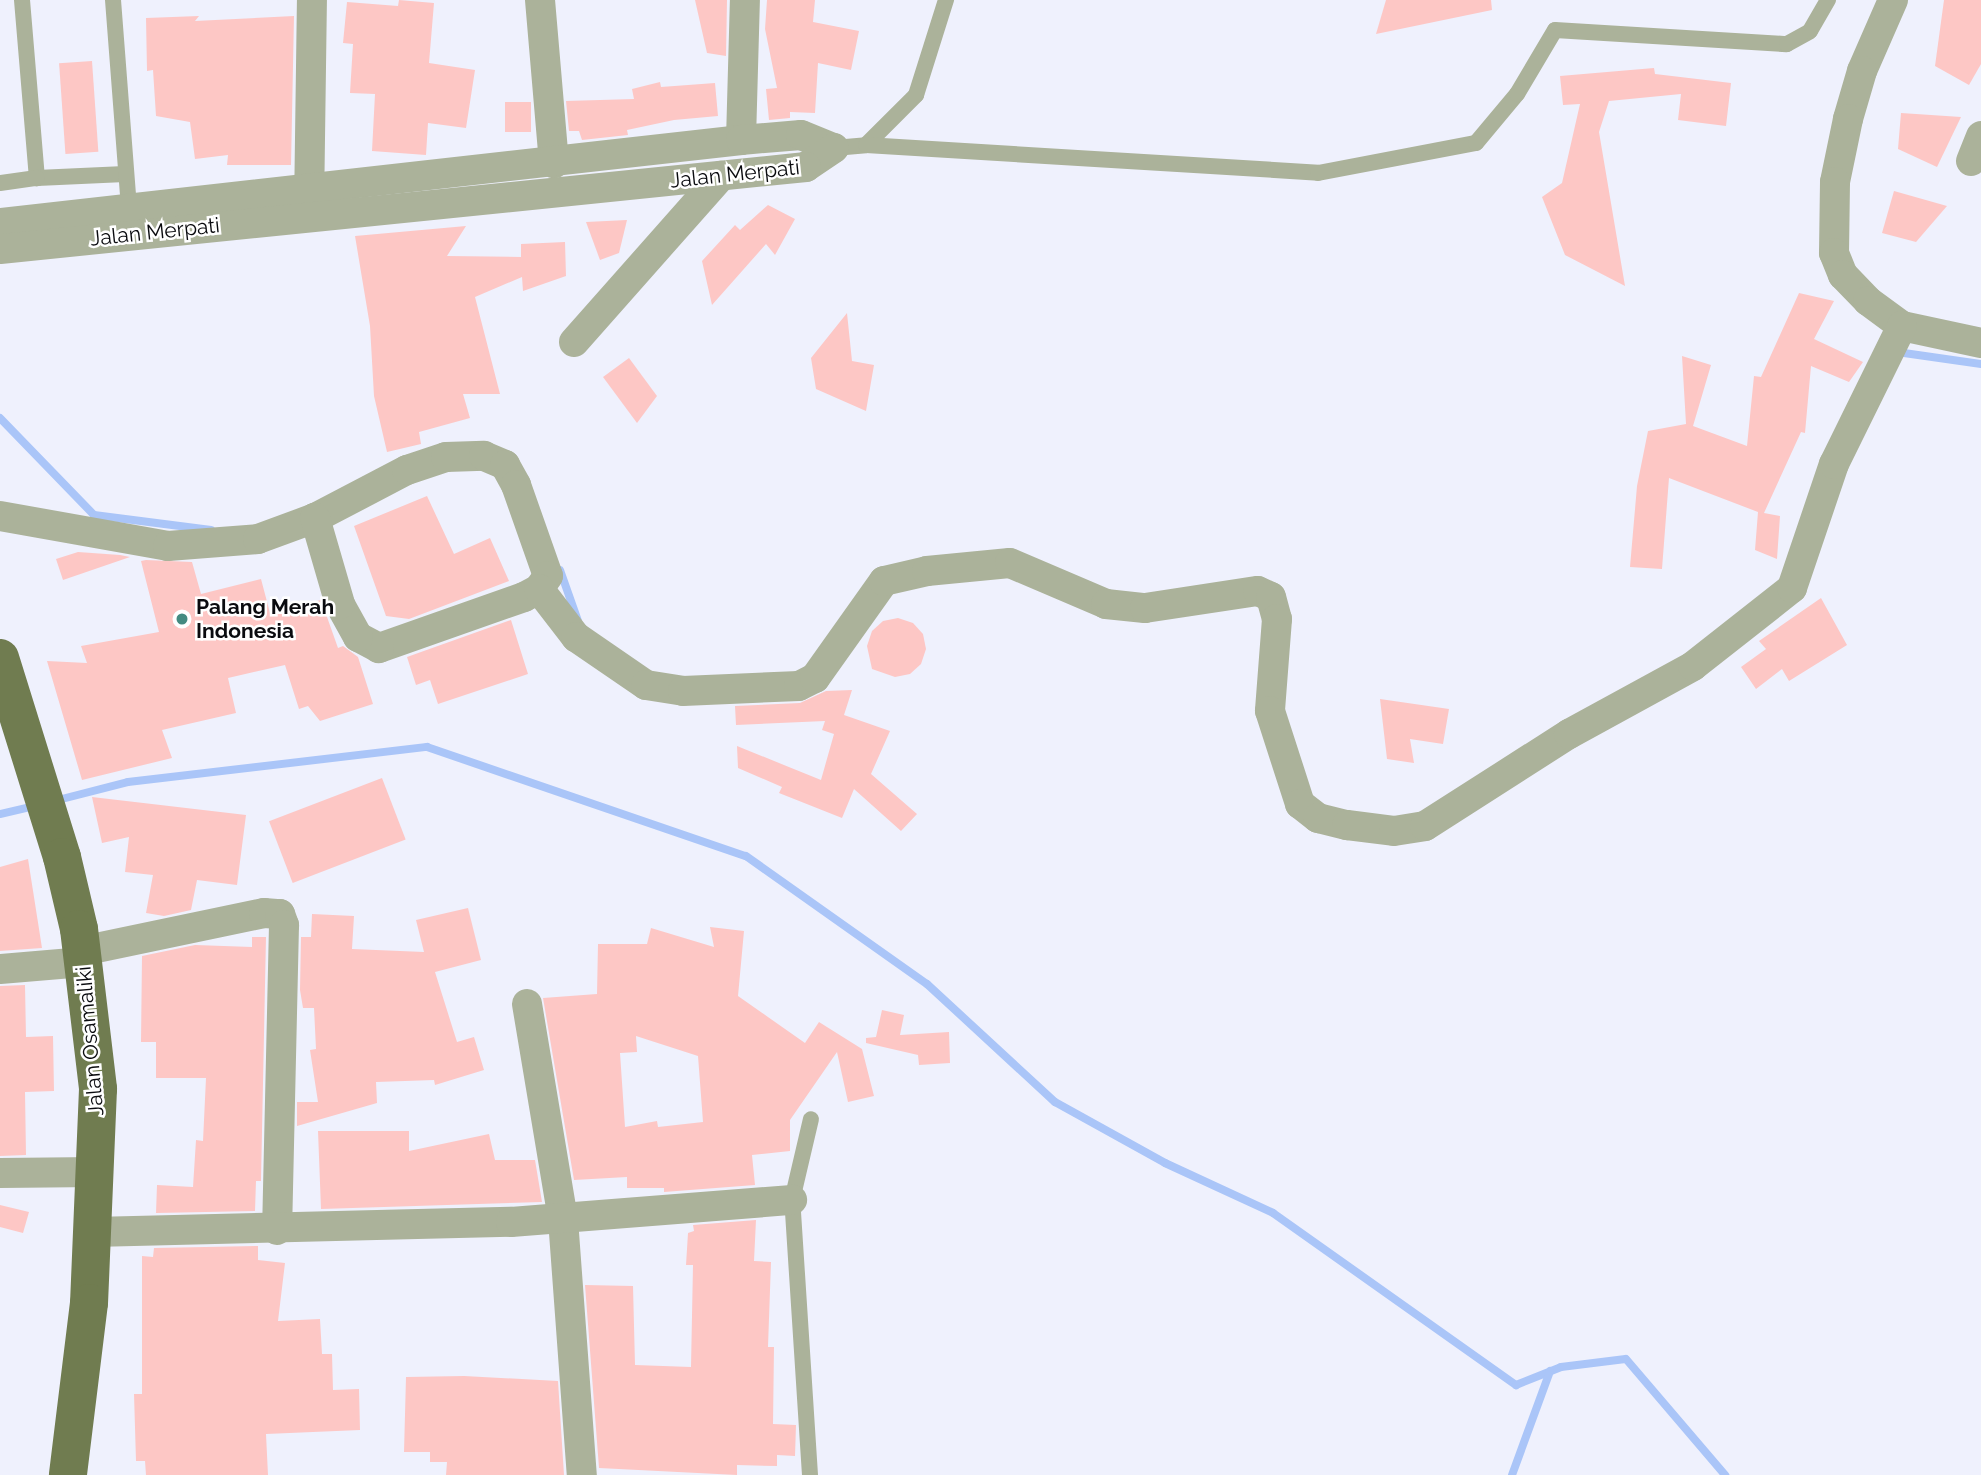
<!DOCTYPE html>
<style>
body{margin:0}
#map{position:relative;width:1981px;height:1475px;overflow:hidden;background:#eff1fd;font-family:Raleway,sans-serif}
div>[style]{position:absolute}
[style*='--x']{left:calc(var(--x)*1px);top:calc(var(--y)*1px);width:calc(var(--w)*1px);rotate:calc(var(--a)*1deg)}
.stream>*{height:8px;margin:-4px;padding:0 4px;transform-origin:4px;border-radius:4px;background:#aac5f8}
.building>*{inset:0;background:#fdc7c5;transform-origin:0 0}
.lane>*{height:16px;margin:-8px;padding:0 8px;transform-origin:8px;border-radius:8px;background:#abb29a}
.street>*{height:30px;margin:-15px;padding:0 15px;transform-origin:15px;border-radius:15px;background:#abb29a}
.primary>*{height:38px;margin:-19px;padding:0 19px;transform-origin:19px;border-radius:19px;background:#707c50}
.dots>*{width:19px;height:19px;translate:-50% -50%;box-sizing:border-box;border:4px solid #fff;border-radius:50%}
span{translate:-50% -50%;white-space:nowrap;text-align:center;line-height:1.15;-webkit-text-stroke:5px #fff;paint-order:stroke}
.street-label{font-size:21px;color:#0a0b0f}
.poi-label{font-size:21px;color:#0a0b0f;font-weight:700}
.left{translate:0 -50%;text-align:left}
</style>
<div id="map">
<div class="stream">
<div style="--x:1897;--y:352;--w:85;--a:8.1"></div>
<div style="--x:0;--y:418;--w:135;--a:45.9"></div>
<div style="--x:94;--y:515;--w:118;--a:7.3"></div>
<div style="--x:560;--y:570;--w:54;--a:70.6"></div>
<div style="--x:54;--y:801;--w:76;--a:-14.4"></div>
<div style="--x:128;--y:782;--w:301;--a:-6.7"></div>
<div style="--x:427;--y:747;--w:337;--a:18.9"></div>
<div style="--x:746;--y:856;--w:222;--a:35.3"></div>
<div style="--x:927;--y:984;--w:174;--a:42.7"></div>
<div style="--x:1055;--y:1102;--w:126;--a:29"></div>
<div style="--x:1165;--y:1163;--w:119;--a:24.8"></div>
<div style="--x:1273;--y:1213;--w:298;--a:35.3"></div>
<div style="--x:1516;--y:1385;--w:48;--a:-21.8"></div>
<div style="--x:1561;--y:1367;--w:65;--a:-7"></div>
<div style="--x:1626;--y:1359;--w:153;--a:49.5"></div>
<div style="--x:0;--y:814;--w:35;--a:-13"></div>
<div style="--x:1512;--y:1475;--w:111;--a:-69.9"></div>
</div>
<div class="building">
<div style="clip-path:polygon(399px 0,434px 3px,429px 63px,475px 70px,466px 128px,428px 123px,426px 155px,372px 151px,375px 94px,350px 93px,353px 44px,343px 43px,347px 2px,398px 6px)"></div>
<div style="clip-path:polygon(695px 0,727px 0,726px 56px,707px 53px)"></div>
<div style="clip-path:polygon(767px 0,815px 0,813px 22px,859px 31px,851px 70px,818px 63px,815px 113px,790px 112px,790px 118px,769px 120px,766px 89px,777px 88px,765px 29px)"></div>
<div style="clip-path:polygon(1386px 0,1491px 0,1492px 10px,1376px 34px)"></div>
<div style="clip-path:polygon(1944px 0,1981px 0,1981px 64px,1969px 85px,1935px 66px)"></div>
<div style="clip-path:polygon(199px 16px,195px 21px,294px 16px,291px 165px,227px 165px,228px 155px,195px 159px,190px 122px,156px 116px,153px 70px,147px 71px,146px 18px)"></div>
<div style="left:92px;top:61px;width:91px;height:33px;rotate:86deg"></div>
<div style="clip-path:polygon(1654px 68px,1655px 74px,1731px 83px,1726px 126px,1678px 120px,1681px 94px,1609px 101px,1599px 132px,1625px 286px,1565px 255px,1542px 197px,1562px 183px,1580px 104px,1563px 105px,1560px 76px)"></div>
<div style="clip-path:polygon(660px 82px,661px 87px,715px 83px,718px 116px,674px 120px,627px 130px,628px 135px,582px 140px,579px 131px,569px 131px,566px 101px,634px 99px,632px 89px)"></div>
<div style="left:505px;top:102px;width:26px;height:30px"></div>
<div style="clip-path:polygon(1901px 113px,1961px 117px,1937px 167px,1898px 149px)"></div>
<div style="clip-path:polygon(1894px 191px,1947px 206px,1916px 242px,1882px 233px)"></div>
<div style="clip-path:polygon(768px 205px,795px 219px,775px 255px,766px 244px,712px 305px,702px 261px,735px 225px,740px 230px)"></div>
<div style="clip-path:polygon(627px 220px,619px 253px,600px 260px,586px 222px)"></div>
<div style="clip-path:polygon(466px 226px,447px 256px,521px 257px,521px 244px,565px 242px,566px 276px,523px 291px,522px 277px,475px 297px,500px 394px,463px 394px,470px 418px,419px 432px,421px 444px,387px 452px,374px 396px,370px 326px,355px 236px)"></div>
<div style="clip-path:polygon(1799px 293px,1834px 301px,1814px 339px,1863px 362px,1849px 382px,1811px 366px,1805px 433px,1801px 432px,1764px 513px,1780px 516px,1777px 559px,1755px 550px,1758px 512px,1669px 478px,1662px 569px,1630px 567px,1637px 486px,1648px 431px,1686px 424px,1682px 356px,1711px 365px,1693px 426px,1747px 446px,1754px 376px,1761px 377px)"></div>
<div style="clip-path:polygon(847px 313px,852px 361px,874px 365px,866px 411px,816px 389px,811px 358px)"></div>
<div style="clip-path:polygon(629px 358px,657px 396px,637px 423px,603px 377px)"></div>
<div style="clip-path:polygon(427px 496px,454px 554px,490px 538px,509px 581px,409px 619px,386px 616px,354px 526px)"></div>
<div style="clip-path:polygon(78px 552px,120px 555px,130px 557px,63px 580px,56px 559px)"></div>
<div style="clip-path:polygon(146px 560px,192px 562px,201px 594px,261px 579px,270px 613px,321px 600px,338px 648px,343px 646px,358px 657px,373px 704px,320px 721px,308px 706px,299px 709px,285px 665px,228px 678px,236px 713px,162px 730px,172px 758px,82px 780px,47px 661px,87px 663px,81px 646px,159px 632px,141px 561px)"></div>
<div style="clip-path:polygon(1821px 598px,1847px 645px,1789px 681px,1782px 669px,1756px 689px,1741px 667px,1766px 649px,1759px 641px)"></div>
<div style="clip-path:polygon(898px 618px,913px 623px,923px 634px,926px 649px,921px 664px,910px 674px,895px 677px,872px 669px,867px 646px,872px 631px,883px 621px)"></div>
<div style="clip-path:polygon(511px 620px,528px 674px,438px 704px,430px 680px,416px 685px,407px 657px)"></div>
<div style="clip-path:polygon(852px 690px,844px 715px,890px 731px,871px 774px,917px 814px,901px 831px,854px 789px,842px 818px,779px 793px,782px 787px,738px 768px,737px 746px,821px 780px,834px 734px,822px 730px,825px 721px,736px 725px,735px 706px,800px 703px,826px 691px)"></div>
<div style="clip-path:polygon(1380px 699px,1449px 709px,1443px 744px,1410px 739px,1414px 763px,1387px 759px)"></div>
<div style="left:382px;top:778px;width:66px;height:121px;rotate:69deg"></div>
<div style="clip-path:polygon(92px 797px,246px 815px,237px 885px,197px 880px,191px 910px,164px 916px,146px 913px,153px 875px,125px 872px,129px 837px,102px 843px)"></div>
<div style="clip-path:polygon(28px 859px,42px 948px,0 951px,0 867px)"></div>
<div style="clip-path:polygon(468px 908px,481px 960px,435px 972px,457px 1042px,474px 1037px,484px 1070px,435px 1085px,434px 1080px,376px 1082px,377px 1103px,297px 1126px,297px 1102px,318px 1102px,310px 1050px,316px 1049px,314px 1008px,303px 1008px,300px 990px,301px 937px,311px 937px,312px 914px,354px 916px,352px 949px,424px 952px,416px 920px)"></div>
<div style="clip-path:polygon(evenodd,710px 927px,744px 931px,738px 996px,805px 1043px,819px 1022px,862px 1049px,874px 1096px,848px 1102px,837px 1052px,790px 1120px,790px 1151px,752px 1155px,755px 1185px,664px 1192px,664px 1188px,627px 1188px,627px 1177px,574px 1180px,543px 998px,597px 994px,598px 944px,647px 944px,651px 928px,714px 947px,710px 927px,636px 1036px,698px 1056px,703px 1122px,658px 1127px,657px 1121px,625px 1127px,620px 1053px,637px 1052px,636px 1036px)"></div>
<div style="clip-path:polygon(252px 937px,266px 937px,261px 1181px,256px 1181px,255px 1211px,156px 1213px,157px 1185px,193px 1187px,196px 1140px,203px 1141px,206px 1078px,156px 1078px,156px 1042px,141px 1042px,142px 956px,195px 945px,252px 947px)"></div>
<div style="clip-path:polygon(25px 985px,26px 1037px,53px 1036px,54px 1091px,25px 1092px,26px 1155px,0 1156px,0 986px)"></div>
<div style="clip-path:polygon(882px 1010px,904px 1015px,900px 1035px,949px 1032px,950px 1063px,919px 1065px,918px 1055px,866px 1043px,866px 1038px,876px 1037px)"></div>
<div style="clip-path:polygon(318px 1131px,409px 1131px,409px 1151px,489px 1134px,495px 1160px,535px 1160px,542px 1202px,321px 1209px)"></div>
<div style="clip-path:polygon(0 1205px,29px 1212px,23px 1233px,0 1227px)"></div>
<div style="clip-path:polygon(756px 1220px,754px 1261px,771px 1262px,768px 1347px,774px 1347px,773px 1424px,796px 1425px,795px 1456px,777px 1455px,777px 1466px,737px 1465px,737px 1475px,599px 1468px,585px 1285px,633px 1286px,635px 1365px,691px 1367px,693px 1265px,686px 1265px,688px 1233px,694px 1231px,693px 1225px)"></div>
<div style="clip-path:polygon(258px 1246px,258px 1260px,285px 1263px,278px 1321px,320px 1319px,322px 1354px,332px 1354px,333px 1390px,359px 1389px,360px 1430px,266px 1434px,268px 1475px,146px 1475px,145px 1461px,136px 1461px,134px 1394px,142px 1394px,142px 1256px,153px 1257px,154px 1248px)"></div>
<div style="clip-path:polygon(464px 1376px,558px 1381px,564px 1475px,446px 1475px,447px 1462px,430px 1462px,430px 1452px,404px 1452px,406px 1377px)"></div>
</div>
<div class="lane">
<div style="--x:22;--y:0;--w:179;--a:85.2"></div>
<div style="--x:37;--y:178;--w:88;--a:-2.6"></div>
<div style="--x:113;--y:0;--w:209;--a:85.6"></div>
<div style="--x:866;--y:145;--w:71;--a:-45"></div>
<div style="--x:916;--y:95;--w:100;--a:-72.5"></div>
<div style="--x:834;--y:148;--w:32;--a:-5"></div>
<div style="--x:866;--y:145;--w:453;--a:3.5"></div>
<div style="--x:1318;--y:173;--w:161;--a:-10.8"></div>
<div style="--x:1476;--y:143;--w:64;--a:-50.1"></div>
<div style="--x:1517;--y:94;--w:74;--a:-59.3"></div>
<div style="--x:1555;--y:30;--w:232;--a:3.5"></div>
<div style="--x:1787;--y:44;--w:26;--a:-29"></div>
<div style="--x:1810;--y:31;--w:36;--a:-60"></div>
<div style="--x:0;--y:183;--w:37;--a:-8"></div>
<div style="--x:810;--y:1475;--w:276;--a:-93.7"></div>
<div style="--x:792;--y:1200;--w:83;--a:-76.8"></div>
</div>
<div class="street">
<div style="--x:540;--y:0;--w:164;--a:85.1"></div>
<div style="--x:1893;--y:0;--w:77;--a:113.6"></div>
<div style="--x:1862;--y:71;--w:50;--a:106.3"></div>
<div style="--x:1848;--y:119;--w:64;--a:101.7"></div>
<div style="--x:1835;--y:182;--w:71;--a:90.8"></div>
<div style="--x:1834;--y:253;--w:24;--a:68"></div>
<div style="--x:1843;--y:275;--w:36;--a:46"></div>
<div style="--x:1868;--y:301;--w:42;--a:36.3"></div>
<div style="--x:1902;--y:326;--w:81;--a:12.1"></div>
<div style="--x:741;--y:140;--w:140;--a:-88.4"></div>
<div style="--x:1971;--y:161;--w:27;--a:-68"></div>
<div style="--x:309;--y:210;--w:210;--a:-89.2"></div>
<div style="--x:0;--y:223;--w:746;--a:-6.39"></div>
<div style="--x:741;--y:140;--w:60;--a:-4.8"></div>
<div style="--x:801;--y:135;--w:35;--a:22"></div>
<div style="--x:834;--y:148;--w:34;--a:146"></div>
<div style="--x:806;--y:167;--w:810;--a:174.19"></div>
<div style="--x:574;--y:342;--w:222;--a:-48.5"></div>
<div style="--x:0;--y:516;--w:171;--a:10.1"></div>
<div style="--x:168;--y:546;--w:90;--a:-4.4"></div>
<div style="--x:258;--y:539;--w:61;--a:-20.2"></div>
<div style="--x:315;--y:518;--w:104;--a:-27.6"></div>
<div style="--x:407;--y:470;--w:41;--a:-18.4"></div>
<div style="--x:446;--y:457;--w:38;--a:-2"></div>
<div style="--x:484;--y:456;--w:23;--a:23"></div>
<div style="--x:505;--y:465;--w:23;--a:61"></div>
<div style="--x:516;--y:485;--w:96;--a:70.6"></div>
<div style="--x:548;--y:576;--w:16;--a:125"></div>
<div style="--x:539;--y:589;--w:17;--a:152"></div>
<div style="--x:524;--y:597;--w:154;--a:160.6"></div>
<div style="--x:379;--y:648;--w:24;--a:-152"></div>
<div style="--x:358;--y:637;--w:38;--a:-119"></div>
<div style="--x:340;--y:604;--w:90;--a:-106.2"></div>
<div style="--x:539;--y:589;--w:61;--a:52.4"></div>
<div style="--x:576;--y:637;--w:85;--a:34.4"></div>
<div style="--x:646;--y:685;--w:37;--a:9"></div>
<div style="--x:683;--y:691;--w:116;--a:-2.5"></div>
<div style="--x:799;--y:686;--w:18;--a:-27"></div>
<div style="--x:815;--y:678;--w:119;--a:-54.6"></div>
<div style="--x:884;--y:581;--w:44;--a:-13.1"></div>
<div style="--x:927;--y:571;--w:83;--a:-5.5"></div>
<div style="--x:1010;--y:563;--w:104;--a:23.1"></div>
<div style="--x:1106;--y:604;--w:39;--a:6"></div>
<div style="--x:1145;--y:608;--w:114;--a:-8.6"></div>
<div style="--x:1258;--y:591;--w:14;--a:25"></div>
<div style="--x:1271;--y:597;--w:23;--a:75"></div>
<div style="--x:1277;--y:619;--w:92;--a:94.4"></div>
<div style="--x:1270;--y:711;--w:98;--a:72.1"></div>
<div style="--x:1300;--y:804;--w:23;--a:38"></div>
<div style="--x:1318;--y:818;--w:30;--a:14"></div>
<div style="--x:1347;--y:825;--w:47;--a:7.3"></div>
<div style="--x:1394;--y:831;--w:31;--a:-9"></div>
<div style="--x:1425;--y:826;--w:171;--a:-32.6"></div>
<div style="--x:1569;--y:734;--w:141;--a:-28.7"></div>
<div style="--x:1693;--y:666;--w:126;--a:-38.2"></div>
<div style="--x:1792;--y:588;--w:131;--a:-71.3"></div>
<div style="--x:1834;--y:464;--w:154;--a:-63.8"></div>
<div style="--x:82;--y:951;--w:186;--a:-11.8"></div>
<div style="--x:264;--y:913;--w:16;--a:4"></div>
<div style="--x:280;--y:914;--w:12;--a:70"></div>
<div style="--x:284;--y:925;--w:305;--a:91.3"></div>
<div style="--x:0;--y:969;--w:84;--a:-4.8"></div>
<div style="--x:527;--y:1004;--w:218;--a:80.5"></div>
<div style="--x:563;--y:1219;--w:257;--a:85.8"></div>
<div style="--x:0;--y:1173;--w:96;--a:-0.6"></div>
<div style="--x:93;--y:1232;--w:418;--a:-1.4"></div>
<div style="--x:511;--y:1222;--w:282;--a:-4.5"></div>
</div>
<div class="primary">
<div style="--x:0;--y:658;--w:208;--a:72.7"></div>
<div style="--x:62;--y:857;--w:74;--a:76.7"></div>
<div style="--x:79;--y:929;--w:161;--a:83.2"></div>
<div style="--x:98;--y:1089;--w:214;--a:92.4"></div>
<div style="--x:89;--y:1303;--w:173;--a:97"></div>
</div>
<div class="dots">
<div style="left:182px;top:619px;background:#448a81"></div>
</div>
<div class="street-label">
<span style="left:735px;top:174px;rotate:-6deg">Jalan Merpati</span>
<span style="left:155px;top:232px;rotate:-6deg">Jalan Merpati</span>
<span style="left:90px;top:1041px;rotate:-95deg">Jalan Osamaliki</span>
</div>
<div class="poi-label">
<span class="left" style="left:196px;top:619px">Palang Merah<br>Indonesia</span>
</div>
</div>
